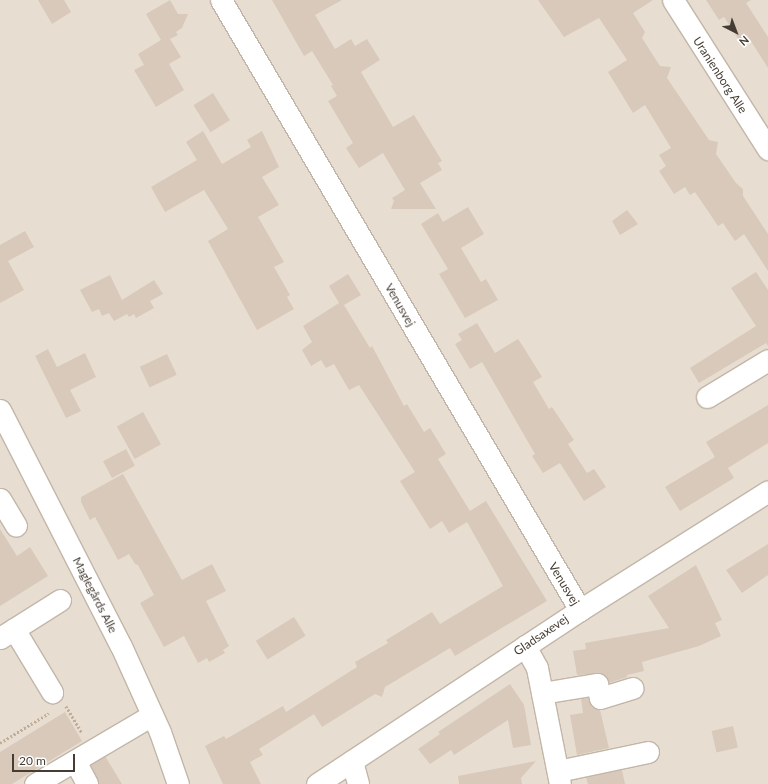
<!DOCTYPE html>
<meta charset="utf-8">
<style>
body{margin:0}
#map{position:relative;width:768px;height:784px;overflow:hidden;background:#f3ece3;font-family:Lato,sans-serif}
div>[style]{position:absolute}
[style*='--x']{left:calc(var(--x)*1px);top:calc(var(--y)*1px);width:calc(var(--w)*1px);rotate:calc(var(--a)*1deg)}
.residential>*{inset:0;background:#e7ded1;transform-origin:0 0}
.building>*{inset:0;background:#d8c9bb;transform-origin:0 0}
.path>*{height:2.5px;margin-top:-1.25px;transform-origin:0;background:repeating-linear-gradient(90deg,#c1ad96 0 2px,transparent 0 4px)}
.roads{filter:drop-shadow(1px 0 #c2b6a8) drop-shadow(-1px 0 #c2b6a8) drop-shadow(0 1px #c2b6a8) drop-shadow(0 -1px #c2b6a8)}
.minor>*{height:21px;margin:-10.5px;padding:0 10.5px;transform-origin:10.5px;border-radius:10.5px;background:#fff}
span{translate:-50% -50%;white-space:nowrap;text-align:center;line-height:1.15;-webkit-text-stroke:3px #fff;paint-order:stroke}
.street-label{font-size:12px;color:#453c33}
.north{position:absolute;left:716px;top:12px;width:40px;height:40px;-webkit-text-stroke:3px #fff;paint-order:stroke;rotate:138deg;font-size:11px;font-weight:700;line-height:16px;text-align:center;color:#453c33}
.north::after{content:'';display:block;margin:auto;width:14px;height:18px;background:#453c33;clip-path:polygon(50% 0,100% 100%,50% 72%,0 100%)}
.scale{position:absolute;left:12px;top:754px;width:63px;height:18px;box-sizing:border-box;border:2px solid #453c33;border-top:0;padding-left:5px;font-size:12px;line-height:14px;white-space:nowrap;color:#453c33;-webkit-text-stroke:3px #fff;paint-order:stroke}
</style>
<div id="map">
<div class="residential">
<div style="left:0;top:0;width:768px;height:784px"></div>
</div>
<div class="building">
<div style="clip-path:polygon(38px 0,64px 0,71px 12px,52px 24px)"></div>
<div style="clip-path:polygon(170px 0,178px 14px,188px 14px,182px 28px,176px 32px,178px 35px,170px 39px,181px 57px,169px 64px,184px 90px,156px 107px,134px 70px,144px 65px,138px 54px,161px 40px,146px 14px)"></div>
<div style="clip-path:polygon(272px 0,342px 0,315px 15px,335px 49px,351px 39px,355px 46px,367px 39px,380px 60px,361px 72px,393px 127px,414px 115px,442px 161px,438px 163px,442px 170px,420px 183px,436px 209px,391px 209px,394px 201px,392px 198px,405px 190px,383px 153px,359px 168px,346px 148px,353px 143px,328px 101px,337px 96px,331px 86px,333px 85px,312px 51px,304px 56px)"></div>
<div style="clip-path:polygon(538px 0,653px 0,633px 13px,645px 32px,642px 38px,660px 66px,671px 67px,667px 78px,709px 140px,718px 142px,716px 154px,736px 183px,743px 189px,743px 196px,768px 234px,768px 271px,744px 234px,735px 241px,723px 223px,718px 226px,695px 192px,690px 195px,685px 187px,674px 194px,659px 171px,666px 166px,659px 155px,671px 148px,645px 105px,633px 113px,608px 72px,627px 60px,599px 18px,564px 37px)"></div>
<div style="clip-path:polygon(706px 0,751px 0,746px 3px,768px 37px,768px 68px,747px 35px,739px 40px,724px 17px,719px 20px)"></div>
<div style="left:213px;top:93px;width:32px;height:23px;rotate:58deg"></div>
<div style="clip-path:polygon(203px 131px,222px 164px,251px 147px,247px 140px,262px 131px,279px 167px,262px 177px,279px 205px,258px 217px,284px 262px,274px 267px,290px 295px,287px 297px,294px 309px,257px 330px,208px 241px,228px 229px,204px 190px,165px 212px,151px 187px,197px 160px,186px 142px)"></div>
<div style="clip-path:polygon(468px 207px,484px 234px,461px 248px,481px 282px,486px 279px,498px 300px,465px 318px,439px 274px,448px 269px,421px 224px,438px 213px,443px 222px)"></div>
<div style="clip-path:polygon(627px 210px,638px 224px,620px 235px,612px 221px)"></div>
<div style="clip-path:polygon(25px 231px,34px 247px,8px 261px,24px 290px,0 303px,0 245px)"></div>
<div style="clip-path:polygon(756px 272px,768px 290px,768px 346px,766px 343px,699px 383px,690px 368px,756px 326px,731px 288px)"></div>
<div style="clip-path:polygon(348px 274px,361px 295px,344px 305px,370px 348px,372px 346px,404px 406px,407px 404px,424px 432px,430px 428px,446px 454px,438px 459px,470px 511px,486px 501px,547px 601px,455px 656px,450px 648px,385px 687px,382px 697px,375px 694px,322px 727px,314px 714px,259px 749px,263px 755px,250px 762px,261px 784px,223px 784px,205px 746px,224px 736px,226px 739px,283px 706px,286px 712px,357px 667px,355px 662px,388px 643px,386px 640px,432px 612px,440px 624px,503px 586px,467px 522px,449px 533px,442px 521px,430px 529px,400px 481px,415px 472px,359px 385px,349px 390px,334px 364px,326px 368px,321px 360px,311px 366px,302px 350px,312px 342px,303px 326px,339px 303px,329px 286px)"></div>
<div style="clip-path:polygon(110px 275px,122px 300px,154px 280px,163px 294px,150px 301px,154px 308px,136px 318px,134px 314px,129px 317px,127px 314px,114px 321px,109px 313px,102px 316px,99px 309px,92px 312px,80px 290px)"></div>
<div style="clip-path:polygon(477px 323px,495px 353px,518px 339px,524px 348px,542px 377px,533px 382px,549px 409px,552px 407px,574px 440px,568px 444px,587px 473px,594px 469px,606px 487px,584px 501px,560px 463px,543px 473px,532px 456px,535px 454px,482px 362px,470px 369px,455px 344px,462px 340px,458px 334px)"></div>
<div style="clip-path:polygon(48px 349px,57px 367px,85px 353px,96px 377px,70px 390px,81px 411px,66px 418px,35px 356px)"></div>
<div style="left:167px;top:354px;width:23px;height:30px;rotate:65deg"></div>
<div style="clip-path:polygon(768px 405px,768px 443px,728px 468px,734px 478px,680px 511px,665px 487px,715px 457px,706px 442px)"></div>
<div style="left:143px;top:412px;width:37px;height:30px;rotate:61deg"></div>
<div style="left:126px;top:449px;width:19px;height:26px;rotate:62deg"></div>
<div style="clip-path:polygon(123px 474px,182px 580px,212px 564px,226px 591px,206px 601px,229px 646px,223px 650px,225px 653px,209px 662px,207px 658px,198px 663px,184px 636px,164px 647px,140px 603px,154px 595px,138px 565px,135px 564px,129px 554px,118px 560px,95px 517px,90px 520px,81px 502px,81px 497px)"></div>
<div style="clip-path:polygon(0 529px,17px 556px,30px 547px,48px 576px,0 606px)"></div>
<div style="clip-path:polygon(768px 544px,768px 575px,742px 593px,726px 570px)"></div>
<div style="clip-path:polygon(696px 565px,722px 620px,715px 623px,721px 636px,699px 646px,642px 662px,644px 671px,627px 675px,627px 677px,609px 683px,601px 673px,577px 675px,573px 651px,586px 649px,585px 643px,669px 628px,648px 596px)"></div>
<div style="left:294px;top:617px;width:22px;height:45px;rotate:58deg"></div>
<div style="clip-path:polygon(510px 684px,524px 705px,531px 745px,513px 748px,508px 720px,454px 755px,451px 750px,430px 764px,418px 749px,440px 734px,438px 732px)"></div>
<div style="clip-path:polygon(588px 698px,592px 707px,600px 710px,609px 748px,577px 755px,570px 715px,583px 713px,581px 699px)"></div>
<div style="clip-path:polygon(65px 712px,82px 741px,12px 784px,0 784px,0 752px)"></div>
<div style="left:733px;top:726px;width:22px;height:22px;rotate:77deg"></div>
<div style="clip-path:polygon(105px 756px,122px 784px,99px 784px,91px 765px)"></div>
<div style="clip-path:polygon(536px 761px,521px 778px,522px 784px,459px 784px,458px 776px)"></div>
<div style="clip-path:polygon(622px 770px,625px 784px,588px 784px,586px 777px)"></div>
</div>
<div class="path">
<div style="--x:66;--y:706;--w:31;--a:59"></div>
<div style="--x:0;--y:743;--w:57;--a:-31.5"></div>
</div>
<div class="roads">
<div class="minor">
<div style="--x:221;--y:0;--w:708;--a:59.52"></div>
<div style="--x:673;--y:0;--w:177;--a:57.5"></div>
<div style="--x:707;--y:397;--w:71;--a:-31.2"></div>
<div style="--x:0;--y:410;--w:265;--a:62.9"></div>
<div style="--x:121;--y:646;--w:94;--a:65.6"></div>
<div style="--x:160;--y:732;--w:55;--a:70.9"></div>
<div style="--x:0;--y:499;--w:31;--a:59"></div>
<div style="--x:14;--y:629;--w:74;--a:58.9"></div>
<div style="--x:0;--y:638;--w:71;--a:-32.3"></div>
<div style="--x:525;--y:646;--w:25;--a:61"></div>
<div style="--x:537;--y:668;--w:118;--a:78.8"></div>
<div style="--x:542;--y:693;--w:56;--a:-9.3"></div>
<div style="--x:597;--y:684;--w:14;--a:78"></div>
<div style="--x:600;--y:698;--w:34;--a:-17"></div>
<div style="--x:75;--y:761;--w:26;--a:62"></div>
<div style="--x:352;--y:761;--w:24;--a:75"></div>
<div style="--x:558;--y:771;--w:92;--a:-11.9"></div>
<div style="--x:35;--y:784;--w:136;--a:-30.5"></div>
<div style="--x:317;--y:784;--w:315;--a:-33.5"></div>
<div style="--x:580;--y:610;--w:222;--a:-32.3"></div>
</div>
</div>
<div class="street-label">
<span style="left:720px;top:75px;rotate:57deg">Uranienborg Alle</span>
<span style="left:400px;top:305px;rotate:60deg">Venusvej</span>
<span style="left:564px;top:584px;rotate:59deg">Venusvej</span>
<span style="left:95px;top:595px;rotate:63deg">Maglegårds Alle</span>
<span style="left:541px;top:635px;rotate:-34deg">Gladsaxevej</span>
</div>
<div class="north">N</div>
<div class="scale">20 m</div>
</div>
